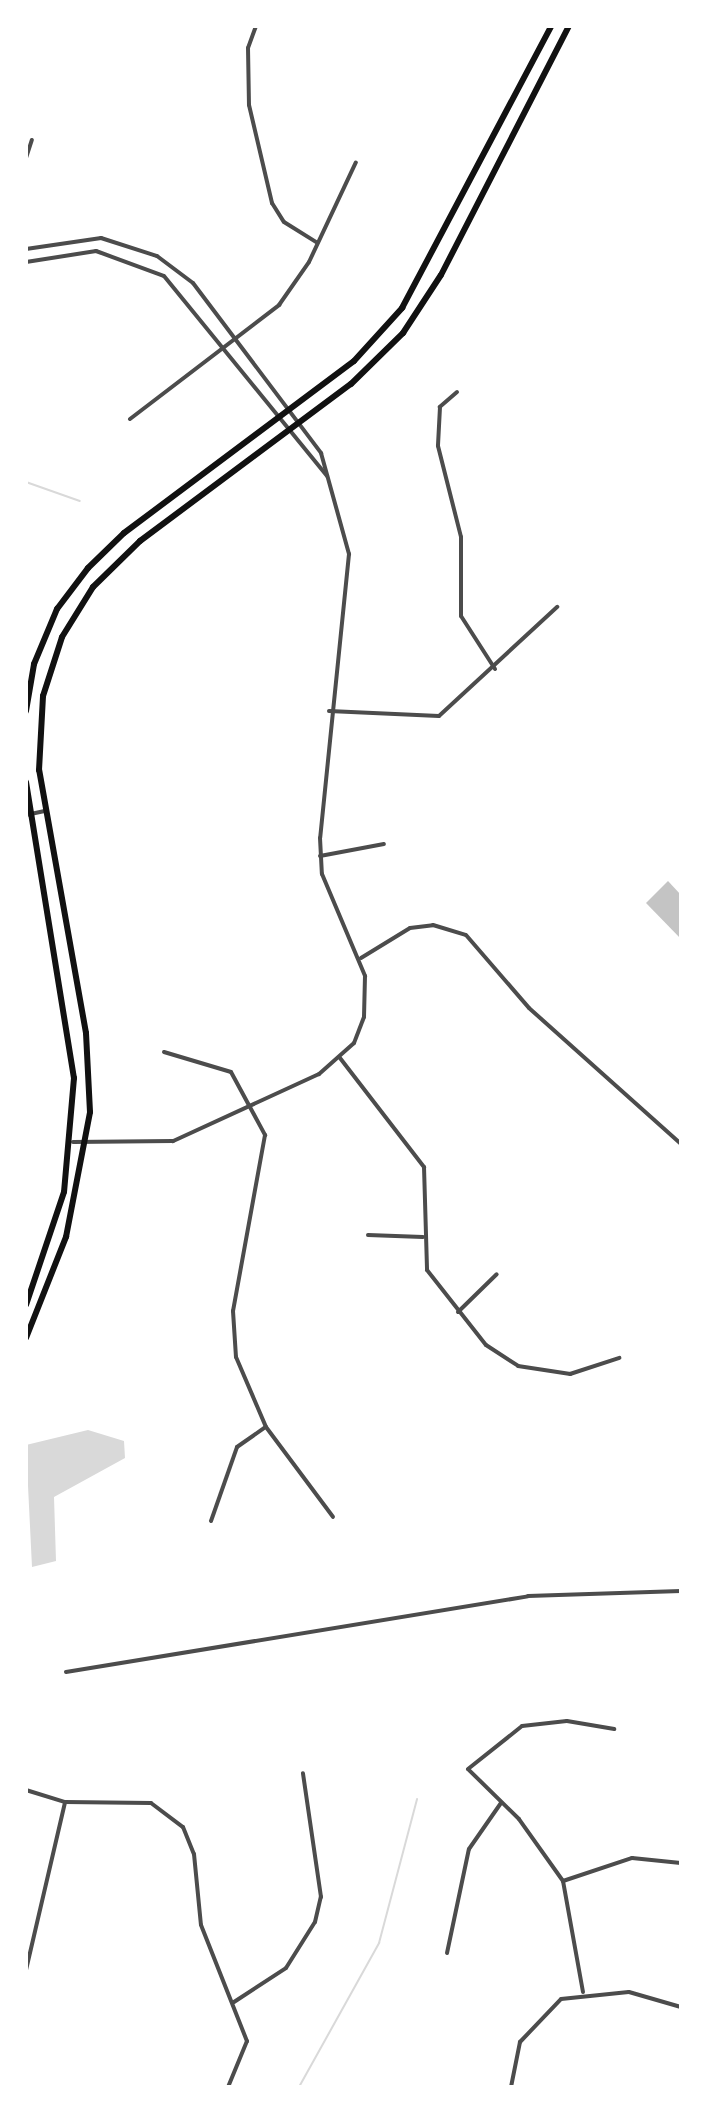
<!DOCTYPE html>
<style>
body{margin:0}
#map{position:relative;width:707px;height:2113px;overflow:hidden;background:#fff;font-family:"Exo 2",sans-serif}
div>[style]{position:absolute}
[style*='--x']{left:calc(var(--x)*1px);top:calc(var(--y)*1px);width:calc(var(--w)*1px);rotate:calc(var(--a)*1deg)}
.water>*{inset:0;background:#d9d9d9}
.stream>*{height:2px;margin:-1px;padding:0 1px;transform-origin:1px;border-radius:1px;background:#d9d9d9}
.building>*{inset:0;background:#c4c4c4}
.minor>*{height:4px;margin:-2px;padding:0 2px;transform-origin:2px;border-radius:2px;background:#4c4c4c}
.secondary>*{height:6px;margin:-3px;padding:0 3px;transform-origin:3px;border-radius:3px;background:#111}
span{translate:-50% -50%;white-space:nowrap;text-align:center;line-height:1.15;-webkit-text-stroke:8px #fff;paint-order:stroke}
.frame{position:absolute;inset:0;border:28px solid #fff;pointer-events:none}
</style>
<div id="map">
<div class="water">
<div style="clip-path:polygon(88px 1430px,124px 1441px,125px 1458px,54px 1497px,56px 1561px,32px 1567px,26px 1445px)"></div>
</div>
<div class="stream">
<div style="--x:26;--y:482;--w:57;--a:19.4"></div>
<div style="--x:299;--y:2087;--w:165;--a:-60.9"></div>
<div style="--x:379;--y:1943;--w:149;--a:-75.2"></div>
</div>
<div class="building">
<div style="clip-path:polygon(668px 881px,681px 895px,681px 939px,646px 903px)"></div>
</div>
<div class="minor">
<div style="--x:256;--y:26;--w:23;--a:110"></div>
<div style="--x:248;--y:48;--w:57;--a:89"></div>
<div style="--x:249;--y:105;--w:101;--a:76.8"></div>
<div style="--x:272;--y:203;--w:22;--a:58"></div>
<div style="--x:284;--y:222;--w:39;--a:32"></div>
<div style="--x:26;--y:158;--w:19;--a:-72"></div>
<div style="--x:26;--y:249;--w:76;--a:-8.3"></div>
<div style="--x:101;--y:238;--w:59;--a:17.8"></div>
<div style="--x:157;--y:256;--w:45;--a:36.9"></div>
<div style="--x:193;--y:283;--w:213;--a:53"></div>
<div style="--x:321;--y:453;--w:105;--a:74.5"></div>
<div style="--x:349;--y:554;--w:285;--a:95.8"></div>
<div style="--x:320;--y:838;--w:36;--a:87"></div>
<div style="--x:322;--y:874;--w:111;--a:67.1"></div>
<div style="--x:365;--y:976;--w:41;--a:91.4"></div>
<div style="--x:364;--y:1017;--w:28;--a:111"></div>
<div style="--x:354;--y:1043;--w:47;--a:138.5"></div>
<div style="--x:319;--y:1074;--w:161;--a:155.3"></div>
<div style="--x:173;--y:1141;--w:100;--a:179.4"></div>
<div style="--x:26;--y:262;--w:71;--a:-8.9"></div>
<div style="--x:96;--y:251;--w:72;--a:20.2"></div>
<div style="--x:164;--y:276;--w:258;--a:50.8"></div>
<div style="--x:457;--y:392;--w:23;--a:139"></div>
<div style="--x:440;--y:407;--w:39;--a:93"></div>
<div style="--x:438;--y:446;--w:94;--a:75.8"></div>
<div style="--x:461;--y:537;--w:79;--a:90"></div>
<div style="--x:461;--y:616;--w:63;--a:57.3"></div>
<div style="--x:130;--y:419;--w:188;--a:-37.4"></div>
<div style="--x:279;--y:305;--w:52;--a:-55.1"></div>
<div style="--x:309;--y:262;--w:110;--a:-64.8"></div>
<div style="--x:329;--y:711;--w:110;--a:2.6"></div>
<div style="--x:439;--y:716;--w:161;--a:-42.7"></div>
<div style="--x:26;--y:815;--w:19;--a:-12"></div>
<div style="--x:320;--y:856;--w:65;--a:-10.6"></div>
<div style="--x:361;--y:958;--w:57;--a:-31.5"></div>
<div style="--x:410;--y:928;--w:23;--a:-7"></div>
<div style="--x:433;--y:925;--w:34;--a:17"></div>
<div style="--x:466;--y:935;--w:96;--a:49.2"></div>
<div style="--x:529;--y:1008;--w:204;--a:41.8"></div>
<div style="--x:164;--y:1052;--w:70;--a:16.6"></div>
<div style="--x:231;--y:1072;--w:72;--a:61.6"></div>
<div style="--x:265;--y:1135;--w:179;--a:100.3"></div>
<div style="--x:233;--y:1311;--w:46;--a:86.3"></div>
<div style="--x:236;--y:1357;--w:76;--a:66.8"></div>
<div style="--x:266;--y:1427;--w:112;--a:53.3"></div>
<div style="--x:340;--y:1058;--w:138;--a:52.4"></div>
<div style="--x:424;--y:1167;--w:103;--a:88.3"></div>
<div style="--x:427;--y:1270;--w:95;--a:51.8"></div>
<div style="--x:486;--y:1345;--w:38;--a:33"></div>
<div style="--x:518;--y:1366;--w:53;--a:8.7"></div>
<div style="--x:570;--y:1374;--w:52;--a:-18.1"></div>
<div style="--x:368;--y:1235;--w:55;--a:2.1"></div>
<div style="--x:458;--y:1312;--w:54;--a:-44.3"></div>
<div style="--x:211;--y:1521;--w:78;--a:-70.6"></div>
<div style="--x:237;--y:1447;--w:35;--a:-35"></div>
<div style="--x:66;--y:1672;--w:468;--a:-9.3"></div>
<div style="--x:528;--y:1596;--w:153;--a:-1.9"></div>
<div style="--x:26;--y:1790;--w:41;--a:17.1"></div>
<div style="--x:65;--y:1802;--w:86;--a:0.7"></div>
<div style="--x:151;--y:1803;--w:40;--a:37"></div>
<div style="--x:183;--y:1827;--w:29;--a:68"></div>
<div style="--x:194;--y:1854;--w:71;--a:84.4"></div>
<div style="--x:201;--y:1925;--w:125;--a:68.4"></div>
<div style="--x:247;--y:2041;--w:50;--a:112.4"></div>
<div style="--x:563;--y:1881;--w:73;--a:-18.4"></div>
<div style="--x:632;--y:1858;--w:49;--a:5.8"></div>
<div style="--x:447;--y:1953;--w:106;--a:-78.1"></div>
<div style="--x:469;--y:1849;--w:56;--a:-55.2"></div>
<div style="--x:26;--y:1970;--w:172;--a:-76.9"></div>
<div style="--x:583;--y:1992;--w:113;--a:-100.2"></div>
<div style="--x:563;--y:1881;--w:76;--a:-125.4"></div>
<div style="--x:519;--y:1819;--w:71;--a:-135.6"></div>
<div style="--x:468;--y:1769;--w:69;--a:-38.5"></div>
<div style="--x:522;--y:1726;--w:45;--a:-6.3"></div>
<div style="--x:567;--y:1721;--w:48;--a:9.7"></div>
<div style="--x:234;--y:2002;--w:62;--a:-33.2"></div>
<div style="--x:286;--y:1968;--w:54;--a:-57.8"></div>
<div style="--x:315;--y:1922;--w:26;--a:-77"></div>
<div style="--x:321;--y:1897;--w:125;--a:-98.3"></div>
<div style="--x:511;--y:2087;--w:46;--a:-78.7"></div>
<div style="--x:520;--y:2042;--w:59;--a:-46.4"></div>
<div style="--x:561;--y:1999;--w:68;--a:-5.9"></div>
<div style="--x:629;--y:1992;--w:54;--a:16.1"></div>
</div>
<div class="secondary">
<div style="--x:26;--y:711;--w:48;--a:-80.3"></div>
<div style="--x:34;--y:664;--w:60;--a:-67.3"></div>
<div style="--x:57;--y:609;--w:51;--a:-52.9"></div>
<div style="--x:88;--y:568;--w:50;--a:-44.2"></div>
<div style="--x:124;--y:533;--w:287;--a:-36.8"></div>
<div style="--x:354;--y:361;--w:72;--a:-47.8"></div>
<div style="--x:402;--y:308;--w:319;--a:-62.1"></div>
<div style="--x:26;--y:782;--w:300;--a:80.8"></div>
<div style="--x:74;--y:1078;--w:114;--a:95"></div>
<div style="--x:64;--y:1192;--w:119;--a:108.6"></div>
<div style="--x:26;--y:1338;--w:109;--a:-68.4"></div>
<div style="--x:66;--y:1237;--w:127;--a:-79.1"></div>
<div style="--x:90;--y:1112;--w:79;--a:-92.9"></div>
<div style="--x:86;--y:1033;--w:267;--a:-100.1"></div>
<div style="--x:39;--y:770;--w:74;--a:-86.9"></div>
<div style="--x:43;--y:696;--w:62;--a:-72.1"></div>
<div style="--x:62;--y:637;--w:59;--a:-58.2"></div>
<div style="--x:93;--y:587;--w:66;--a:-44.4"></div>
<div style="--x:140;--y:541;--w:263;--a:-36.7"></div>
<div style="--x:351;--y:384;--w:73;--a:-44.4"></div>
<div style="--x:403;--y:333;--w:69;--a:-56.8"></div>
<div style="--x:441;--y:275;--w:280;--a:-62.8"></div>
</div>
<div class="frame"></div>
</div>
